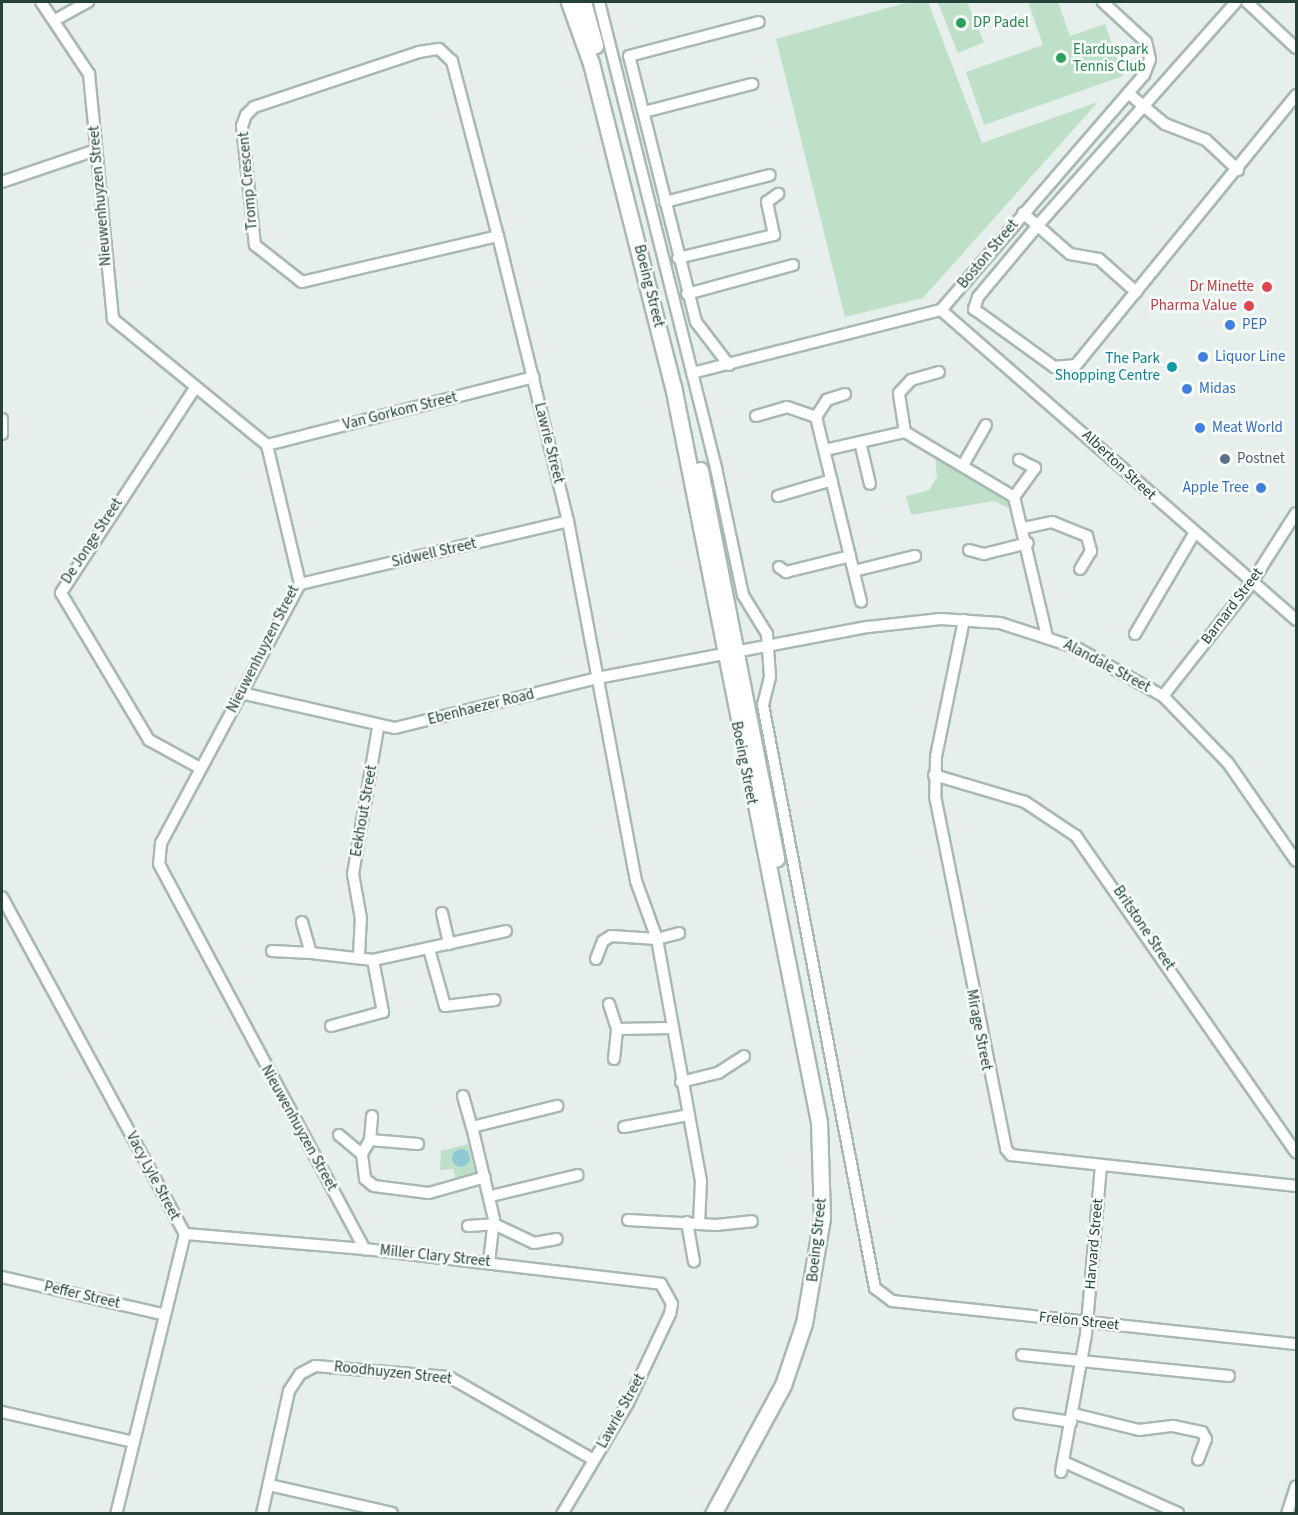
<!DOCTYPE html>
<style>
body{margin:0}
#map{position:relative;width:1298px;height:1515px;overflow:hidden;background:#e6efeb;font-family:"Source Sans 3",sans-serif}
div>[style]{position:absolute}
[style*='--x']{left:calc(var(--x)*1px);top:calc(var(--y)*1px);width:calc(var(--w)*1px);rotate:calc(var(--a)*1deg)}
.green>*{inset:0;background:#bfe0c8}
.water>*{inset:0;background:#8ec9d4}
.round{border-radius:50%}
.roads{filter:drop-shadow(2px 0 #a8b8b2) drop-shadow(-2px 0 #a8b8b2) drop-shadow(0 2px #a8b8b2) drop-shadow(0 -2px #a8b8b2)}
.minor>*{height:10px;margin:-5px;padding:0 5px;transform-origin:5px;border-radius:5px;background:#fff}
.secondary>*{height:15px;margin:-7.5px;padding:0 7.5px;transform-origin:7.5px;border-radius:7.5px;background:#fff}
.dots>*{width:16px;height:16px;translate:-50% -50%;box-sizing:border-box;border:3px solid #f7fbf9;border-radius:50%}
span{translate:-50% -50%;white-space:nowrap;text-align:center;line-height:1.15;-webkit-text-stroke:5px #f7fbf9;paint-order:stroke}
.leisure-label{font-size:15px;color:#27864d}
.left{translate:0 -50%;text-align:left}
.street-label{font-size:15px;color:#24423a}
.health-label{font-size:15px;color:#be3a42}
.right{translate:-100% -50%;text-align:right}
.shop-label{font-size:15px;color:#366cbe}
.culture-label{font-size:15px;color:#0d838f}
.service-label{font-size:15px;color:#4e5e75}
.frame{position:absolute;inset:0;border:3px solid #24423a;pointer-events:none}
</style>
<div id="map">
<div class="green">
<div style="clip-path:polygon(909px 2px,928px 2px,982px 143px,1098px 102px,923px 298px,845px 317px,776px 39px)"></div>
<div style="clip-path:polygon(967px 2px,984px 42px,958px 53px,938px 3px)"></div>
<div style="clip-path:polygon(1028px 2px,1058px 2px,1070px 36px,1105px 24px,1123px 76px,984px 125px,966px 72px,1043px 45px)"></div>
<div style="clip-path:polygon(935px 455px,1010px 501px,1013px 510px,994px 501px,911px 515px,906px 496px,929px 490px,937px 477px)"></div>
<div style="clip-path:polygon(468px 1144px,476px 1175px,455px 1178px,453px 1169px,440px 1170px,441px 1151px)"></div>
</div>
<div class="water">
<div class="round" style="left:452px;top:1149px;width:18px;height:18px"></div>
</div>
<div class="roads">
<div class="minor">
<div style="--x:41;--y:2;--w:87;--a:56.3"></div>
<div style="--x:89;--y:74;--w:246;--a:84.4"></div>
<div style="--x:113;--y:319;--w:199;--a:39.3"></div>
<div style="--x:267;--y:445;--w:143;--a:76.6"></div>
<div style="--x:300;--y:584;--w:294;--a:118.2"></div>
<div style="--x:161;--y:843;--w:21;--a:95"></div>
<div style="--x:159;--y:864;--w:437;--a:61.9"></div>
<div style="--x:599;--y:2;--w:480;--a:75.9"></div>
<div style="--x:716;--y:468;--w:130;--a:78"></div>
<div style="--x:743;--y:595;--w:46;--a:58.4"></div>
<div style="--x:767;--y:634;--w:43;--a:86"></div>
<div style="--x:770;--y:677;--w:29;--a:104"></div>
<div style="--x:763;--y:705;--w:594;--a:79.13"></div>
<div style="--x:875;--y:1288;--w:21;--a:37"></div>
<div style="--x:892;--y:1301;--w:406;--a:6.1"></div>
<div style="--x:1236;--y:2;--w:297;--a:131.6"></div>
<div style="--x:1039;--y:224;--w:95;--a:129.9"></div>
<div style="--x:978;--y:297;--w:13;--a:108"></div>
<div style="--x:974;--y:309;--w:99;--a:35.9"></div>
<div style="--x:1054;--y:367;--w:22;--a:-5"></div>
<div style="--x:1076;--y:365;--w:348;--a:-50.8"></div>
<div style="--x:1247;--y:2;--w:67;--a:43.2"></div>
<div style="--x:55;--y:20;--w:38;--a:-29"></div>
<div style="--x:1128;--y:93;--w:48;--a:40"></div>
<div style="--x:1165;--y:124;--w:44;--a:21.3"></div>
<div style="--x:1206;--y:140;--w:44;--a:43.2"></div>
<div style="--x:644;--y:112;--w:112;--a:-14.5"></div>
<div style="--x:2;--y:182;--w:99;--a:-18.8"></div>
<div style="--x:665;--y:202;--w:108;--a:-14.4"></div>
<div style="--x:1023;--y:213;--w:62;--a:41.1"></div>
<div style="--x:1070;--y:254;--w:29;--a:10"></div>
<div style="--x:1099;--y:259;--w:50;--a:41.7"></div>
<div style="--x:498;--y:236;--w:201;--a:166.8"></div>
<div style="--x:302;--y:282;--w:60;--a:-141.8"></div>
<div style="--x:255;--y:245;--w:120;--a:-96.2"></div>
<div style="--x:242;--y:126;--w:12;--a:-70"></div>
<div style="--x:246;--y:115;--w:11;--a:-45"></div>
<div style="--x:254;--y:107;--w:174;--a:-18.4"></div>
<div style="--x:419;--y:52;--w:20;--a:-9"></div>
<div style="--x:439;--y:49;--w:18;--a:43"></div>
<div style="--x:452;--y:61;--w:181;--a:75.3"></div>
<div style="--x:498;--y:236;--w:293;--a:76.2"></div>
<div style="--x:568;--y:521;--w:366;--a:79.3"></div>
<div style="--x:636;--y:881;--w:62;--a:70.1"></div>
<div style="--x:657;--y:939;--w:246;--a:79.7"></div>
<div style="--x:701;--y:1181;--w:42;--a:92.7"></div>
<div style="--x:678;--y:258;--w:99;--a:-13.5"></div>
<div style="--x:774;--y:235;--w:34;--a:-102"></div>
<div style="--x:767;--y:202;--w:14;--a:-36"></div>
<div style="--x:687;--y:294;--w:110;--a:-15.3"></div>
<div style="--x:941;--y:310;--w:471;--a:41.1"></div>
<div style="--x:729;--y:365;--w:54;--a:-127.5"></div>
<div style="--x:696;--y:322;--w:274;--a:-104.1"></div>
<div style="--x:629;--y:56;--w:134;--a:-14.7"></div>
<div style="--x:692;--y:373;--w:257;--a:-14.2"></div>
<div style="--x:941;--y:310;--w:311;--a:-49.2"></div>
<div style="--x:1144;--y:75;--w:17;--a:-69"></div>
<div style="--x:1150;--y:59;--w:17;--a:-103"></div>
<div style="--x:1146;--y:42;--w:59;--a:-137.1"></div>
<div style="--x:195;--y:388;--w:245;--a:123.2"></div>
<div style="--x:61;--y:593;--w:171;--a:59.1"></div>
<div style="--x:149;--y:740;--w:58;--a:28.8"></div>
<div style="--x:845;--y:394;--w:19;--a:162"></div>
<div style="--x:827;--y:400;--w:20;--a:123"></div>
<div style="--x:816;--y:417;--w:190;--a:76.3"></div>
<div style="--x:756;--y:416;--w:32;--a:-16"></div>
<div style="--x:787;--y:407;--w:31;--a:19"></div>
<div style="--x:2;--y:419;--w:15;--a:90"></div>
<div style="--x:905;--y:432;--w:39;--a:-99"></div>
<div style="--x:899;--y:393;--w:18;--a:-47"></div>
<div style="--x:911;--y:380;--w:29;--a:-16"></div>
<div style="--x:860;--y:442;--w:43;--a:76.6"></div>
<div style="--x:267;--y:445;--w:275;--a:-14.3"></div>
<div style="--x:825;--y:450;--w:82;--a:-12.7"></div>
<div style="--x:905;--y:432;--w:127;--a:30.8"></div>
<div style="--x:1014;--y:497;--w:144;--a:76.7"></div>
<div style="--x:963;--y:465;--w:46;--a:-60.1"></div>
<div style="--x:778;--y:496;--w:56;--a:-16.5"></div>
<div style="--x:1014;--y:497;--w:36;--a:-54"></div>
<div style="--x:1035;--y:468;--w:18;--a:-153"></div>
<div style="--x:1024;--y:528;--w:29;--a:-12"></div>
<div style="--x:1052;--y:522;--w:38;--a:22"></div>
<div style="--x:1087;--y:536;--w:16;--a:75"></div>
<div style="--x:1091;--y:551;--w:21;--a:121"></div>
<div style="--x:969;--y:550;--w:16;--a:15"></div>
<div style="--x:984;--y:554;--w:45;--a:-14"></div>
<div style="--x:779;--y:567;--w:9;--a:36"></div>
<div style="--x:786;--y:572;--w:66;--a:-14"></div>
<div style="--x:854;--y:571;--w:63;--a:-13.8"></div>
<div style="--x:300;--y:584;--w:275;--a:-13.2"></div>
<div style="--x:964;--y:620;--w:140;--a:101.6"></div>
<div style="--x:936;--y:757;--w:39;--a:91"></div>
<div style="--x:935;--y:796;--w:360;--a:78.6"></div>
<div style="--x:1006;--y:1149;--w:8;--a:50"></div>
<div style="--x:1011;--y:1155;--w:287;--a:6.2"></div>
<div style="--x:1135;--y:634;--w:116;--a:-59.5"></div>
<div style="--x:241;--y:693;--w:158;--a:12.8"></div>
<div style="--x:395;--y:728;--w:208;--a:-13.9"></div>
<div style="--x:597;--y:678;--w:276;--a:-10.7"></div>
<div style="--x:868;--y:627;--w:73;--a:-6.3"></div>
<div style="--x:941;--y:619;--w:59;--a:3.9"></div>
<div style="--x:1000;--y:623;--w:81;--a:18"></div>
<div style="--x:1077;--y:648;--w:98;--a:29.2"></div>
<div style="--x:1163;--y:696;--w:93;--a:45.9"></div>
<div style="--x:1228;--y:763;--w:119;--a:55.2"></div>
<div style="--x:1163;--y:696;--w:141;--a:-51.9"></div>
<div style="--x:1250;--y:585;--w:85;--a:-57.4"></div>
<div style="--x:934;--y:775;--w:95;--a:16.5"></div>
<div style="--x:1025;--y:802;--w:61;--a:33.7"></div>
<div style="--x:1076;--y:836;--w:385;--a:55.2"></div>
<div style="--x:2;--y:897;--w:383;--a:61.5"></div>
<div style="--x:185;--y:1234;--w:288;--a:103.8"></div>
<div style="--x:442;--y:913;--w:32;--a:77"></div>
<div style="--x:302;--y:922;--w:32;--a:74"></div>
<div style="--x:311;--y:953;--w:62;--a:6.4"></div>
<div style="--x:373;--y:960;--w:136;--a:-12.3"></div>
<div style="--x:429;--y:949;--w:59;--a:74.3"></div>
<div style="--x:445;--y:1006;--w:50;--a:-6.8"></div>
<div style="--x:272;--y:951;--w:39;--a:3"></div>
<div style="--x:359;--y:955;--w:36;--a:-87"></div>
<div style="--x:361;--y:919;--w:46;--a:-100.1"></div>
<div style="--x:353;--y:874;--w:148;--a:-80.3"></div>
<div style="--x:596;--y:959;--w:19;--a:-69"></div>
<div style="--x:603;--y:941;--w:9;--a:-32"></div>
<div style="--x:611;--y:936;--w:46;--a:3.7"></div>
<div style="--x:657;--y:939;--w:23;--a:-15"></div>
<div style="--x:609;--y:1004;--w:26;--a:72"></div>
<div style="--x:617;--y:1029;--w:54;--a:-1.1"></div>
<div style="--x:331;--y:1026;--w:54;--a:-15.1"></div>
<div style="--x:383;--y:1012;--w:53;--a:-100.9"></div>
<div style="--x:614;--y:1059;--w:30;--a:-84"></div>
<div style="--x:681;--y:1082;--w:38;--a:-14"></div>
<div style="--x:718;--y:1073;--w:31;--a:-33"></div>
<div style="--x:463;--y:1096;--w:32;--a:74"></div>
<div style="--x:624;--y:1127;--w:65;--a:-10.6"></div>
<div style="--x:339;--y:1135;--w:30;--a:40"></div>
<div style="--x:370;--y:1140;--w:24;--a:-85"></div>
<div style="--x:418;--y:1144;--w:48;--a:-175.2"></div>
<div style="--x:370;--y:1140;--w:16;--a:120"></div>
<div style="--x:362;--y:1154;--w:25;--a:83"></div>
<div style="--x:365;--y:1179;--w:11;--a:38"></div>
<div style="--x:374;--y:1186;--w:55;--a:7.3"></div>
<div style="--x:429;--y:1193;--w:58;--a:-15.9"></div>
<div style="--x:491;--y:1196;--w:89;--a:-13.6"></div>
<div style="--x:628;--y:1220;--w:88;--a:3.3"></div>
<div style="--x:716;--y:1225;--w:36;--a:-6"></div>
<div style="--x:687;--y:1222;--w:40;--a:80"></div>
<div style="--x:468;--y:1226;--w:26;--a:-4"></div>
<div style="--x:494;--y:1224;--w:44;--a:25.4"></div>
<div style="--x:534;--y:1243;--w:23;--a:-10"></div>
<div style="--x:185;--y:1234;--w:181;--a:4.8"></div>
<div style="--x:365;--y:1249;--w:298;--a:6.7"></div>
<div style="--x:661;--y:1284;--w:23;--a:61"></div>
<div style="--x:672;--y:1304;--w:10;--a:101"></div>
<div style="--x:670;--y:1314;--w:98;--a:115.3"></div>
<div style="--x:628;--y:1403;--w:129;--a:120.7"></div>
<div style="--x:489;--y:1262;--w:43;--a:-83.4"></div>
<div style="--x:494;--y:1219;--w:95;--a:-103.4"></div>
<div style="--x:472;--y:1127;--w:88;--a:-13.9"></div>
<div style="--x:2;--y:1277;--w:164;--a:13"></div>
<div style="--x:1022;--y:1355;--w:208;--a:5.8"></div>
<div style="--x:2;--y:1412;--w:135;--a:12.8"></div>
<div style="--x:1019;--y:1414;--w:53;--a:8.7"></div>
<div style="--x:1074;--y:1414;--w:67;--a:13.8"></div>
<div style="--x:1139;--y:1430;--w:34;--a:-7"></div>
<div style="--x:1173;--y:1426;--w:30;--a:12"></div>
<div style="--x:1202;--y:1432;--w:8;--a:60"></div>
<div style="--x:1206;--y:1439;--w:22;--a:111"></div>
<div style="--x:1064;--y:1462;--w:125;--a:24.1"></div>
<div style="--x:1061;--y:1472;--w:140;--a:-79.7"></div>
<div style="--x:1086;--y:1334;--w:169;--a:-84.9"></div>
<div style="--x:269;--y:1485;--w:126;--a:12.8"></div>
<div style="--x:262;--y:1514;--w:126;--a:-77.6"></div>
<div style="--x:289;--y:1391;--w:20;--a:-57"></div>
<div style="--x:300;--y:1374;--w:17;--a:-28"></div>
<div style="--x:315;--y:1366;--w:134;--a:4.7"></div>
<div style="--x:449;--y:1377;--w:167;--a:29.8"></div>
<div style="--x:1287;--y:1514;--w:29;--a:-72"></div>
</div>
<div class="secondary">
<div style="--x:569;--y:2;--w:65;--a:70.2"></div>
<div style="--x:591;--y:63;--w:333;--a:75.8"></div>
<div style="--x:673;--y:386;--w:750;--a:78.78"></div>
<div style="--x:819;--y:1122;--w:96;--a:88.2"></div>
<div style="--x:822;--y:1218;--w:107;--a:99.7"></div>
<div style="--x:804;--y:1323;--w:65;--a:108.7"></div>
<div style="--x:783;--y:1385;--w:147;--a:118.5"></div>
<div style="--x:583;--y:2;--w:45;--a:74.4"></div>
<div style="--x:700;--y:470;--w:396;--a:78.9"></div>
</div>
</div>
<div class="dots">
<div style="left:961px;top:23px;background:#2e9e5b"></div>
<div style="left:1061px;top:58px;background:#2e9e5b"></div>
<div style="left:1267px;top:287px;background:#e0444e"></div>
<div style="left:1249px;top:306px;background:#e0444e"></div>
<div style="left:1230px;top:325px;background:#3f7fe0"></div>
<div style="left:1203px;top:357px;background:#3f7fe0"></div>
<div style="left:1172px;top:367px;background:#0f9aa8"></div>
<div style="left:1187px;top:389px;background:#3f7fe0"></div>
<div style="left:1200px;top:428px;background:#3f7fe0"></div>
<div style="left:1225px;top:459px;background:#5c6f8a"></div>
<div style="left:1261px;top:488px;background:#3f7fe0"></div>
</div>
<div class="leisure-label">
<span class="left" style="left:973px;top:23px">DP Padel</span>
<span class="left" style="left:1073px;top:58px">Elarduspark<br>Tennis Club</span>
</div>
<div class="street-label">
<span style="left:248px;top:181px;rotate:-95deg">Tromp Crescent</span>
<span style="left:100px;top:196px;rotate:-95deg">Nieuwenhuyzen Street</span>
<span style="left:988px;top:254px;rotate:-50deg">Boston Street</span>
<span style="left:649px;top:286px;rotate:76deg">Boeing Street</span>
<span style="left:400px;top:411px;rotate:-14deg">Van Gorkom Street</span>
<span style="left:549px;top:443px;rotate:76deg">Lawrie Street</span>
<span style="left:1119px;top:465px;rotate:43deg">Alberton Street</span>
<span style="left:92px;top:541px;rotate:-57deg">De Jonge Street</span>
<span style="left:434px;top:553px;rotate:-13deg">Sidwell Street</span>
<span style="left:1232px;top:606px;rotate:-53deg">Barnard Street</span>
<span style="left:263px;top:649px;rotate:-63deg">Nieuwenhuyzen Street</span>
<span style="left:1107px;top:666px;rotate:28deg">Alandale Street</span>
<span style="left:481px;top:707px;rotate:-14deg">Ebenhaezer Road</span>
<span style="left:744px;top:763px;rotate:79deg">Boeing Street</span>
<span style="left:364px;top:811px;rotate:-80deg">Eekhout Street</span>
<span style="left:1144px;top:928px;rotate:56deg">Britstone Street</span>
<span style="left:979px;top:1030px;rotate:79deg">Mirage Street</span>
<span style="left:299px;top:1128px;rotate:61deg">Nieuwenhuyzen Street</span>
<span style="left:153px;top:1176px;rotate:62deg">Vacy Lyle Street</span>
<span style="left:817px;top:1240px;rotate:-84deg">Boeing Street</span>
<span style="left:1094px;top:1244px;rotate:-85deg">Harvard Street</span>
<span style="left:435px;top:1256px;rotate:6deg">Miller Clary Street</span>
<span style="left:82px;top:1295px;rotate:13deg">Peffer Street</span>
<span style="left:1079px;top:1321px;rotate:6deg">Frelon Street</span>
<span style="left:393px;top:1373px;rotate:6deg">Roodhuyzen Street</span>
<span style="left:621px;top:1411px;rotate:-61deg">Lawrie Street</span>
</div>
<div class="health-label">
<span class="right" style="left:1254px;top:287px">Dr Minette</span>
<span class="right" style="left:1237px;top:306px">Pharma Value</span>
</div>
<div class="shop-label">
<span class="left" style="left:1242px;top:325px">PEP</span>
<span class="left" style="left:1215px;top:357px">Liquor Line</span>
<span class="left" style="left:1199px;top:389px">Midas</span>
<span class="left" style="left:1212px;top:428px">Meat World</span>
<span class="right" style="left:1249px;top:488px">Apple Tree</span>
</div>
<div class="culture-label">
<span class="right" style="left:1160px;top:367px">The Park<br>Shopping Centre</span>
</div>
<div class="service-label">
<span class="left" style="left:1237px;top:459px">Postnet</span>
</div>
<div class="frame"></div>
</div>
